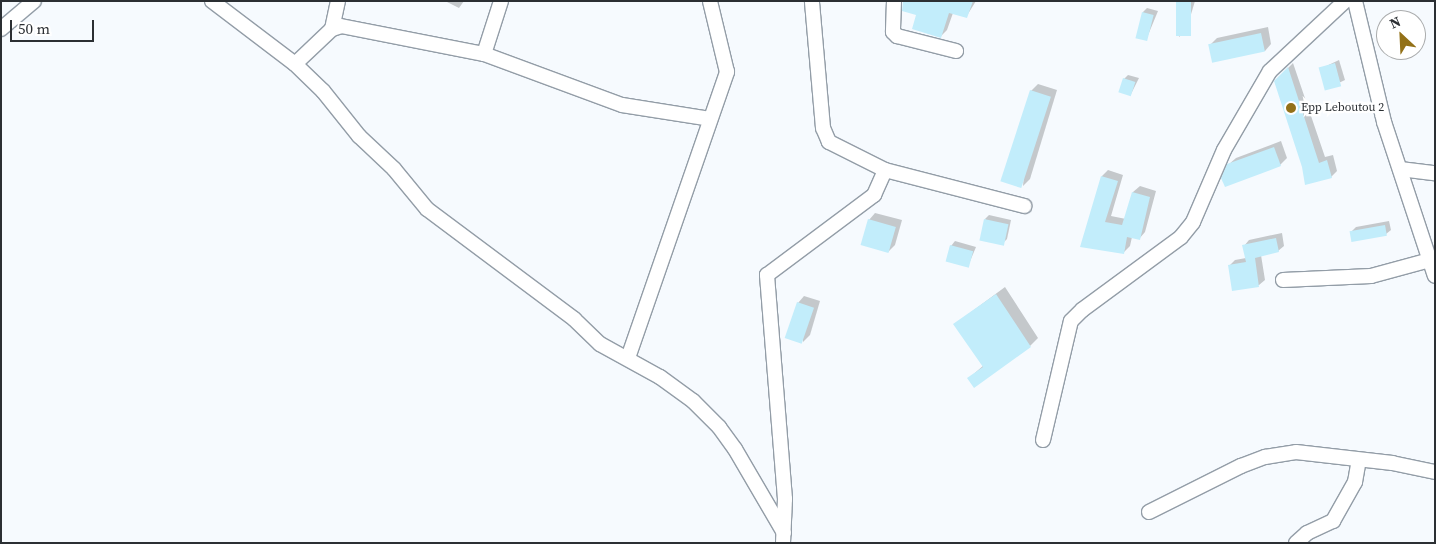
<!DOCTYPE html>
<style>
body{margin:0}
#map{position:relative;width:1436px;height:544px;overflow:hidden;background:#f6fafe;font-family:"Source Serif 4",serif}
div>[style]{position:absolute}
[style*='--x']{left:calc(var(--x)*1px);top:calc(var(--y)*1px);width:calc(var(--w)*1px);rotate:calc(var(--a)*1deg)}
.shadow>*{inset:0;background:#0003}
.building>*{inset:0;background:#c2edfb;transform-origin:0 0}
.roads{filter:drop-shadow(1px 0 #939da7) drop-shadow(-1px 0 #939da7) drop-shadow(0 1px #939da7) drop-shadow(0 -1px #939da7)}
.minor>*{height:14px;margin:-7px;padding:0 7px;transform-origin:7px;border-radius:7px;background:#fff}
.dots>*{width:14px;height:14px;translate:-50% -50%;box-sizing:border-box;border:2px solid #fff;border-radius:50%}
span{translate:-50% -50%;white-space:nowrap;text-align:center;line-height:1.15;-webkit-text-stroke:4.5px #fff;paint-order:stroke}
.poi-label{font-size:12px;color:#2b2f33}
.left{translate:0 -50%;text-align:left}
.frame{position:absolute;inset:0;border:2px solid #2b2f33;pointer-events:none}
.north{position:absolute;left:1376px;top:10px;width:50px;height:50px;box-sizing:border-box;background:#fff;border:1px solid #aaacad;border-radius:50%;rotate:335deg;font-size:14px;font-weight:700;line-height:20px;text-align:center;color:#2b2f33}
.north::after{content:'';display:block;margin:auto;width:18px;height:22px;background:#937118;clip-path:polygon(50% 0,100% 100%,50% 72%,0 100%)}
.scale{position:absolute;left:10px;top:20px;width:84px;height:22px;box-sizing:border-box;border:2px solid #2b2f33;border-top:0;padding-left:6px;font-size:15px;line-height:18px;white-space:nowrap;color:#2b2f33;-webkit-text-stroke:4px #fff;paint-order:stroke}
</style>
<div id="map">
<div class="shadow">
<div style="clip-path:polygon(445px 1px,464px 1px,459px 8px)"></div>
<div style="clip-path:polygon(903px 1px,976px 1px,966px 17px,953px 13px,947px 30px,940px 37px)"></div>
<div style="clip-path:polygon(1177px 1px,1195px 1px,1186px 31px,1179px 37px)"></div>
<div style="clip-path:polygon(1147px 8px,1158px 11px,1146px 40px,1143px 12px)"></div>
<div style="clip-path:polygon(1268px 27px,1271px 44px,1265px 51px,1210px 45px,1217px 38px)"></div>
<div style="clip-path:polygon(1339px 60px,1345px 80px,1326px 89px,1320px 69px)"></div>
<div style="clip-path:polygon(1293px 63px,1325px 157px,1333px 155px,1337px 171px,1331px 177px,1306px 184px,1287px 69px)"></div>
<div style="clip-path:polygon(1128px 75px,1139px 78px,1131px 94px,1124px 79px)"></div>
<div style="clip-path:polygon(1038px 84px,1057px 90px,1030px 179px,1023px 186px,1031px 91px)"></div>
<div style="clip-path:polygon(1281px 141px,1287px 158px,1280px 165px,1228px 165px,1236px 158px)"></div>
<div style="clip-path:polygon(1108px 170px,1123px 175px,1111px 216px,1126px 219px,1133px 192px,1140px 186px,1156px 191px,1145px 232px,1139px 239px,1132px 237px,1130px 246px,1124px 252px,1081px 246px,1102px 176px)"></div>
<div style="clip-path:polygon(875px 213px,902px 220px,895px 245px,888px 252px,869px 220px)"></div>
<div style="clip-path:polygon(989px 215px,1011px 220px,1007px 239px,1002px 244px,985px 219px)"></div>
<div style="clip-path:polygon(1389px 221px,1391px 230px,1386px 234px,1352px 231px,1356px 227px)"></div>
<div style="clip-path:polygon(1282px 233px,1284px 246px,1278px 251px,1261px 255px,1265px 280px,1259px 285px,1233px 290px,1230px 265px,1235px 260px,1246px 258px,1244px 246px,1249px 240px)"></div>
<div style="clip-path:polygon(955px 241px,976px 247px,968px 266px,951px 246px)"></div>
<div style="clip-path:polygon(1005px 287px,1038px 338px,1030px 346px,969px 378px,984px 365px,955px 324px)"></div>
<div style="clip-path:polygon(804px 296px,820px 301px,810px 335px,803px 342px,798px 303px)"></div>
</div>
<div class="building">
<div style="clip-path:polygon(903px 1px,973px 1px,967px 18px,949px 13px,941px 38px,912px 29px,916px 15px,902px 11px)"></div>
<div style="left:1176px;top:1px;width:15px;height:35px"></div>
<div style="left:1142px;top:12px;width:12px;height:27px;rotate:14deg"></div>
<div style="left:1261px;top:33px;width:19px;height:54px;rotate:78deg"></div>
<div style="left:1335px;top:63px;width:24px;height:17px;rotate:75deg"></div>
<div style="clip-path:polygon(1288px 67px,1319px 163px,1327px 160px,1332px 178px,1305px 185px,1302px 167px,1274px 81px)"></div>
<div style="left:1123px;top:78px;width:13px;height:15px;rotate:18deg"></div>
<div style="left:1030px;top:90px;width:22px;height:96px;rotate:18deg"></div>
<div style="clip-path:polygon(1274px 147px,1281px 166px,1225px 187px,1221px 178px,1227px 164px)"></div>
<div style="clip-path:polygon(1101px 176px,1118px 181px,1105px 222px,1122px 225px,1132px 192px,1150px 197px,1140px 240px,1127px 237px,1124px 254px,1080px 247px)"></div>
<div style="left:868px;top:219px;width:29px;height:27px;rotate:16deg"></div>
<div style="left:984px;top:219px;width:25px;height:22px;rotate:12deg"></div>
<div style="left:1385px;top:225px;width:11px;height:36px;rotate:80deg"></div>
<div style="clip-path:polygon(1276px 238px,1279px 252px,1255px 258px,1259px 287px,1232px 291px,1228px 265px,1246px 262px,1242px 245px)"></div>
<div style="left:950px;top:245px;width:24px;height:17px;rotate:15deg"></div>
<div style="clip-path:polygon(996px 294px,1031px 347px,974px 388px,967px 378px,983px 367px,953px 324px)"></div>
<div style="left:797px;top:302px;width:18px;height:38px;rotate:19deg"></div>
</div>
<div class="roads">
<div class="minor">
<div style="--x:212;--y:1;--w:104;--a:37.2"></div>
<div style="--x:295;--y:64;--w:39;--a:44"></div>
<div style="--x:323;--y:91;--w:58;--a:51.3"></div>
<div style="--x:359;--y:136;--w:48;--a:43.3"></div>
<div style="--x:394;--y:169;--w:52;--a:50.5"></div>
<div style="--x:427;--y:209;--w:184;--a:36.8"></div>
<div style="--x:574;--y:319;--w:36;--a:44"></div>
<div style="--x:600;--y:344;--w:68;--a:28.8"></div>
<div style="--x:660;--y:377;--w:41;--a:36"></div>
<div style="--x:693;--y:401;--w:37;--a:45"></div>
<div style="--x:719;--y:427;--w:27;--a:54"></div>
<div style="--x:735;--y:449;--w:97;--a:59.7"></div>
<div style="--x:894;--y:1;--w:31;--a:92"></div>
<div style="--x:893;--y:32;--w:6;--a:45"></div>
<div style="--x:897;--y:36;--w:61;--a:14.3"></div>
<div style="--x:1355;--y:1;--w:124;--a:76.5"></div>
<div style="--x:1384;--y:122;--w:162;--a:71.7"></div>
<div style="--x:1;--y:29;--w:43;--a:-40.3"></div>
<div style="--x:332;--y:29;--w:29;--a:-78"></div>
<div style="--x:484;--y:54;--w:56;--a:-72.2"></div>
<div style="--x:295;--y:64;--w:51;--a:-43.4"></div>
<div style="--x:332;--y:29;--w:9;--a:-18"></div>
<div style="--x:341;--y:26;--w:146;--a:11.1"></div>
<div style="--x:484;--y:54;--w:147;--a:20.3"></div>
<div style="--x:622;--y:105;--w:89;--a:9"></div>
<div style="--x:1400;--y:169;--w:35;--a:7"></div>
<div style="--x:885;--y:170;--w:144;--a:14.5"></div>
<div style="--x:1283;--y:280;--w:88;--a:-2.6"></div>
<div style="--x:1371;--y:276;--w:61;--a:-15.2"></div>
<div style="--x:628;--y:358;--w:303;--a:-70.9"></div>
<div style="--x:727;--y:72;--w:73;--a:-103.5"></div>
<div style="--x:1043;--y:440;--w:122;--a:-76.8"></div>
<div style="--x:1071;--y:321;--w:16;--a:-45"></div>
<div style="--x:1082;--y:310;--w:123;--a:-36.4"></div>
<div style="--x:1181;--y:237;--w:19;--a:-51"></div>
<div style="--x:1193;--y:222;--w:78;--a:-66.7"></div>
<div style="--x:1224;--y:150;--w:91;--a:-59.8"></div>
<div style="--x:1270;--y:71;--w:103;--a:-43"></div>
<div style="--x:1149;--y:512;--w:103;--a:-26.6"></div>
<div style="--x:1241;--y:466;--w:26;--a:-21"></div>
<div style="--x:1265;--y:457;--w:31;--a:-9"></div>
<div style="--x:1296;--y:452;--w:97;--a:6.5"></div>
<div style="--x:1392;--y:463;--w:44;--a:11.8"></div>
<div style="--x:783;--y:543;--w:44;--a:-87.4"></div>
<div style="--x:785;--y:499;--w:225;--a:-94.6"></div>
<div style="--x:767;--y:275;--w:134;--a:-36.8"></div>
<div style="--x:874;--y:195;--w:27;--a:-66"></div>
<div style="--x:885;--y:170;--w:63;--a:-153.4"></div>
<div style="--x:829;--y:142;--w:15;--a:-113"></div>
<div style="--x:823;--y:128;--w:127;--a:-95"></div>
<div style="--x:1296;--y:543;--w:15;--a:-42"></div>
<div style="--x:1307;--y:533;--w:29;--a:-25"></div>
<div style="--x:1333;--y:521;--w:45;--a:-60.6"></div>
<div style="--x:1355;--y:482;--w:22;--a:-80"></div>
</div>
</div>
<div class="dots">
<div style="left:1291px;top:108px;background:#937118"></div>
</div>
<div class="poi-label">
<span class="left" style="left:1301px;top:108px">Epp Leboutou 2</span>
</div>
<div class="frame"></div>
<div class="north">N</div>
<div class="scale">50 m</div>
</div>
